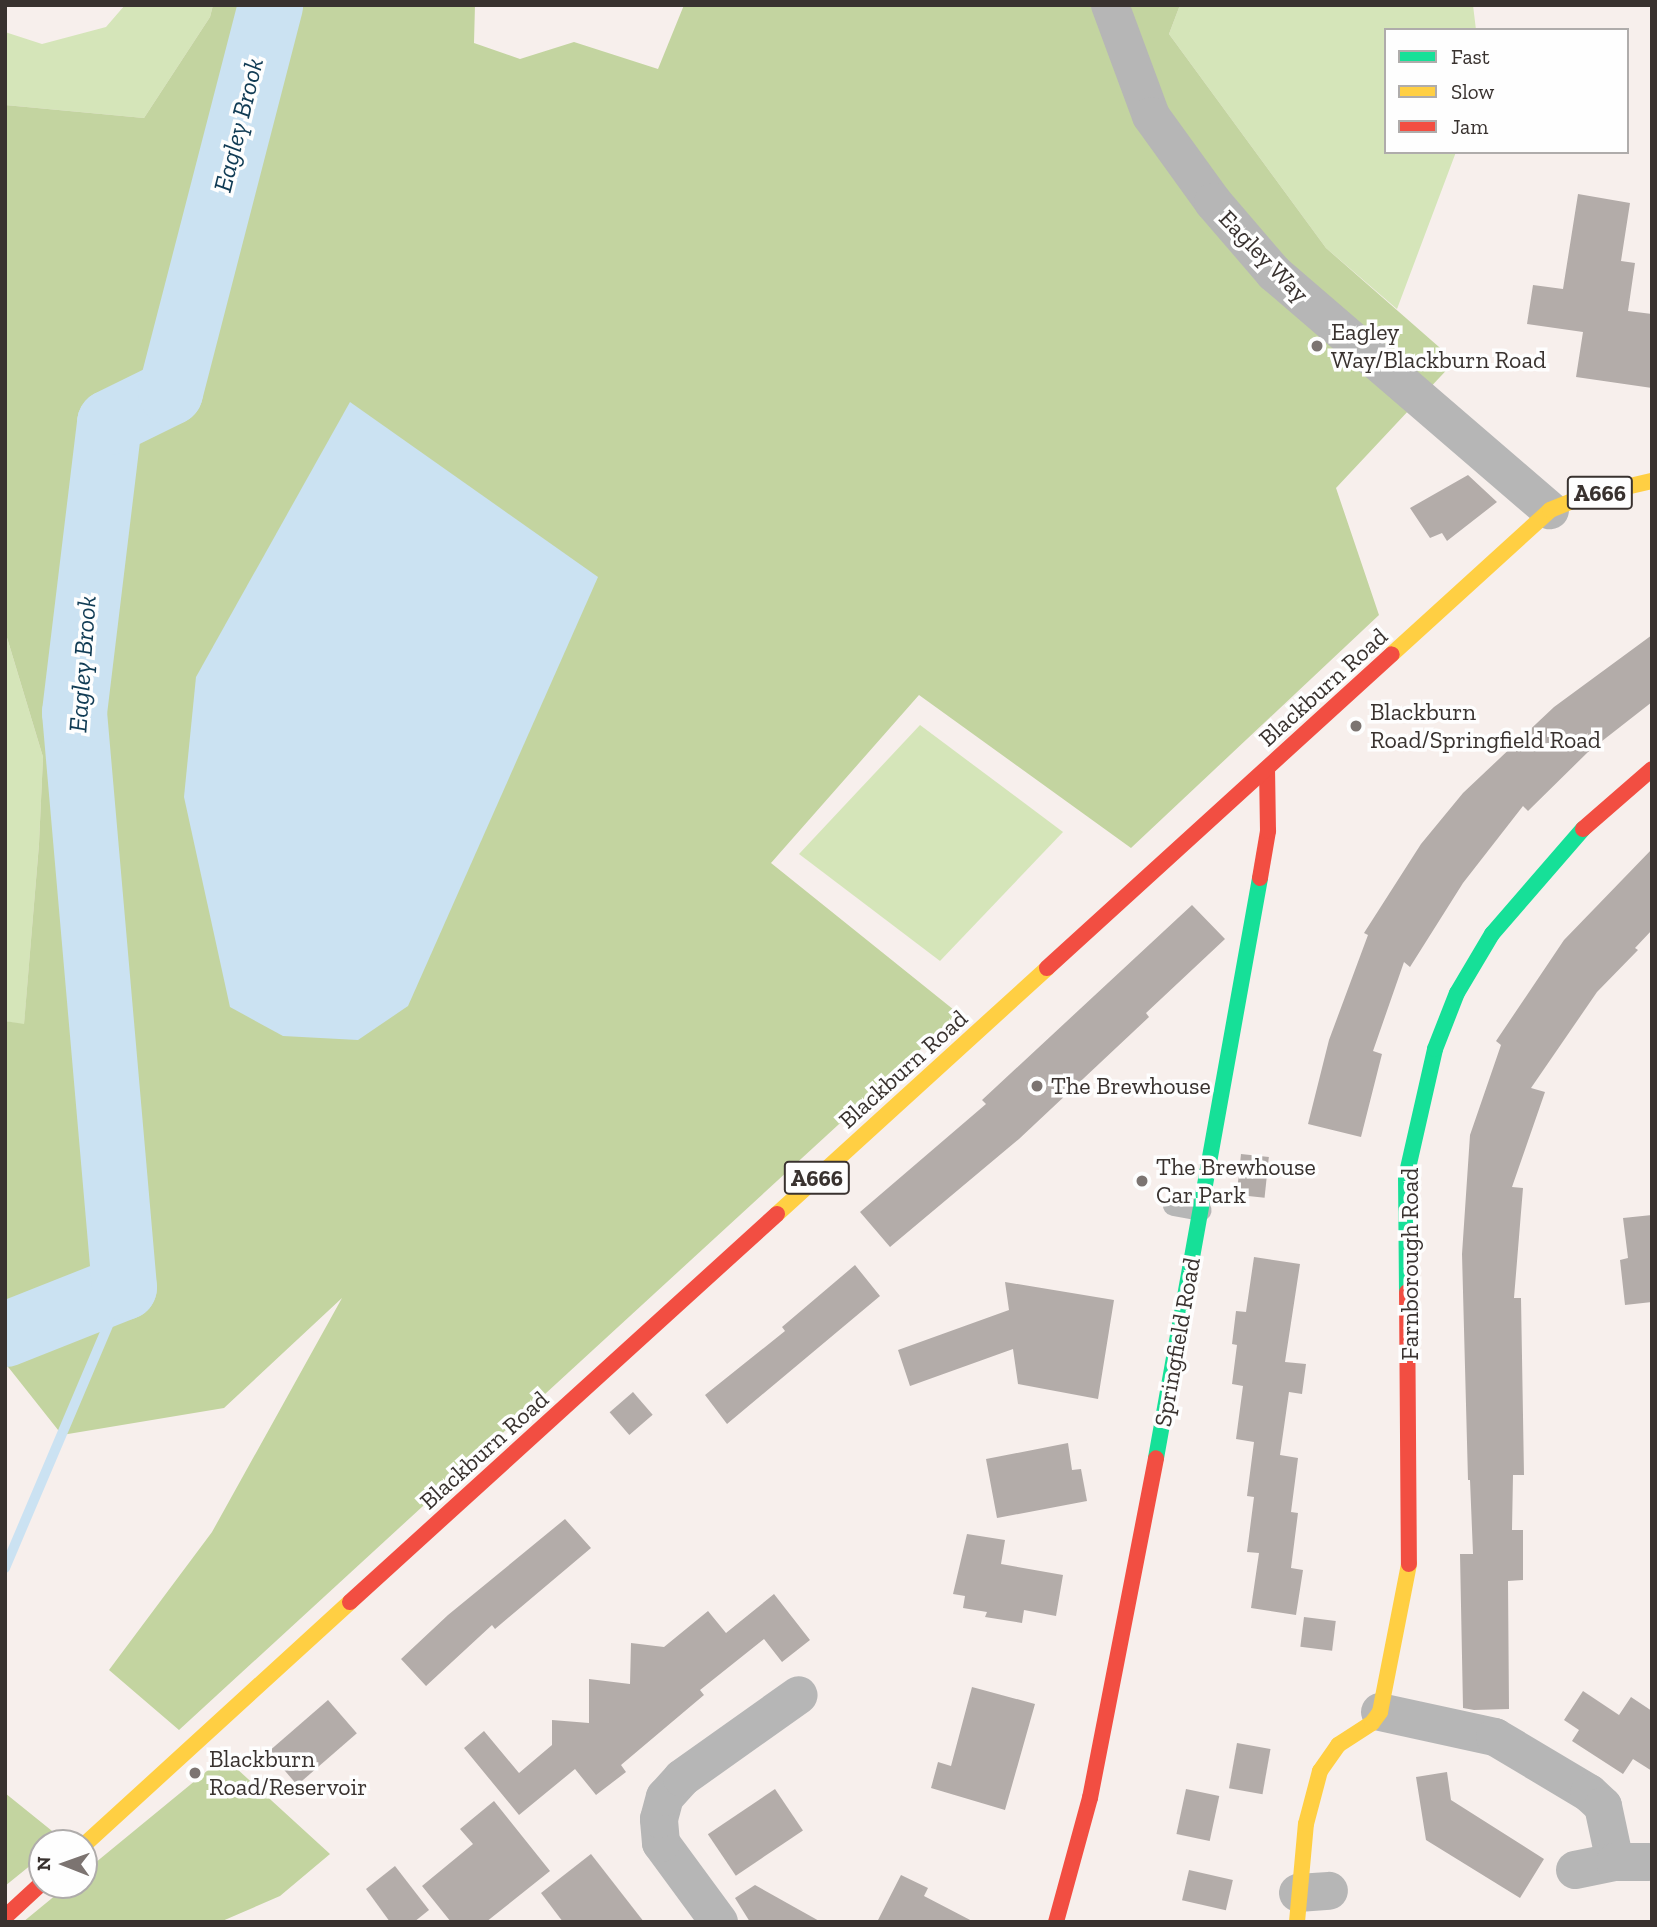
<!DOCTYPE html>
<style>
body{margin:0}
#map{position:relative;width:1657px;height:1927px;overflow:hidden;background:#f7efec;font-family:"Zilla Slab",serif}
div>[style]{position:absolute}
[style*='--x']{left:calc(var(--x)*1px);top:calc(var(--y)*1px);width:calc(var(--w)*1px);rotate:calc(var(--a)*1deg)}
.green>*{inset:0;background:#d5e5b9}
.forest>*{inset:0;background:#c3d4a0}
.water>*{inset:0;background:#cbe2f2}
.stream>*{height:10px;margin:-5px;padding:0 5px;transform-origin:5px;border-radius:5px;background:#cbe2f2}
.river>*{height:65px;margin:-32.5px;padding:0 32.5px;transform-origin:32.5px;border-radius:32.5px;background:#cbe2f2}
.building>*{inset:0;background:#b3aca9;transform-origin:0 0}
.lane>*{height:21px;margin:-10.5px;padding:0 10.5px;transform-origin:10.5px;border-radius:10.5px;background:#b6b6b6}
.street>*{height:38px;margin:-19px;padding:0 19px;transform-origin:19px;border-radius:19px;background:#b6b6b6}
.fast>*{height:16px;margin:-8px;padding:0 8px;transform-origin:8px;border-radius:8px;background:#16e098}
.slow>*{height:16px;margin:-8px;padding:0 8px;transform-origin:8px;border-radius:8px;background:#ffcf43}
.jam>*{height:16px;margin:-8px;padding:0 8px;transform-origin:8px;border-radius:8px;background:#f24e42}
.dots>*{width:19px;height:19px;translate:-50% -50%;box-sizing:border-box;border:4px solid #fefefe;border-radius:50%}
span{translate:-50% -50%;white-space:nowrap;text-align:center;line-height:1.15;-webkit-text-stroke:7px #fefefe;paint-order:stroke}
.shield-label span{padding:2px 5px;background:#fefefe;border:2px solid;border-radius:5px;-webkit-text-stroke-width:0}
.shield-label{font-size:23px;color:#39322f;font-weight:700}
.street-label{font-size:24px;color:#39322f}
.poi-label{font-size:24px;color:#39322f}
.left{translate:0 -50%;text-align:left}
.water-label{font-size:26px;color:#103b54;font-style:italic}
.frame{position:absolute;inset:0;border:7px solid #39322f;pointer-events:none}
.legend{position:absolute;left:1384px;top:28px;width:245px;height:126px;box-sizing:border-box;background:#fefefe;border:2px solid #afacab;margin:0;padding:9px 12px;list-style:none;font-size:21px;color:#39322f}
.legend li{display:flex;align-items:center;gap:14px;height:35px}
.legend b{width:35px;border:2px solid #afacab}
.north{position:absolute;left:28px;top:1829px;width:70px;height:70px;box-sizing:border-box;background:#fefefe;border:2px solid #afacab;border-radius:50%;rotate:271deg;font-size:19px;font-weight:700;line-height:28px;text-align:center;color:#39322f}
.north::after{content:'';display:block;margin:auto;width:24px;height:32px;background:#7c7471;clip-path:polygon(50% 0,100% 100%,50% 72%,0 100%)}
</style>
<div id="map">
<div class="green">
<div style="clip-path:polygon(125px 5px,213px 5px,210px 17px,144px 118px,5px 105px,5px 32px,42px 44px,106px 27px)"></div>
<div style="clip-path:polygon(1180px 5px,1473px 5px,1476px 30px,1386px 30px,1386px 152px,1456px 152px,1397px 309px,1326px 248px,1169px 34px)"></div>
<div style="clip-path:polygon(5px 631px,43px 757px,39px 844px,24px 1025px,5px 1021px)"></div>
<div style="clip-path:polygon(920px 725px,1063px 832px,940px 961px,799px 854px)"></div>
</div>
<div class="forest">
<div style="clip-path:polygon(213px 5px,475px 5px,474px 43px,520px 59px,574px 42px,658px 69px,684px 5px,1180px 5px,1169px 34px,1326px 248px,1455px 361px,1336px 488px,1379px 615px,1131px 848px,919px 695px,771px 863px,959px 1014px,179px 1730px,109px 1670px,212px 1532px,342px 1298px,224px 1408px,62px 1435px,5px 1363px,5px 1021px,24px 1024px,39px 844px,43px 757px,5px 631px,5px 105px,144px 118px,210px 17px)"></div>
<div style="clip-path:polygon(224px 1757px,330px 1854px,280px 1896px,220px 1922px,23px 1922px,68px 1885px,84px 1885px,84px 1872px)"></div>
<div style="clip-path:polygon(5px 1793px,62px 1839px,57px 1843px,42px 1843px,42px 1856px,5px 1886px)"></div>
</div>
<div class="water">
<div style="clip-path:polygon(350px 402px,598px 577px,408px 1006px,358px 1040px,283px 1036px,230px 1007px,184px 797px,196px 677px)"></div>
</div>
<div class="stream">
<div style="--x:5;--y:1568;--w:305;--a:-67"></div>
</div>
<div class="river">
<div style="--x:5;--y:1334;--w:128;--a:-21.6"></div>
<div style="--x:124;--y:1287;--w:577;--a:-94.97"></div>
<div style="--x:74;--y:712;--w:292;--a:-83.1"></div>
<div style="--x:109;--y:422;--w:68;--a:-26.2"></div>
<div style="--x:170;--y:392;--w:400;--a:-75.5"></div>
</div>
<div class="building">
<div style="clip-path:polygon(1578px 194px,1630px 203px,1621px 261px,1635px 263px,1628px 311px,1652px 314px,1652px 388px,1576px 377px,1583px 332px,1527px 324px,1533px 285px,1563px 289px)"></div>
<div style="clip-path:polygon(1468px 475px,1497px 502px,1447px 541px,1442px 533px,1430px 538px,1410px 508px)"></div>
<div style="clip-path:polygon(1652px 635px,1652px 702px,1588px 752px,1528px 811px,1523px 806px,1463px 883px,1410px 967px,1404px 962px,1373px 1051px,1382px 1054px,1361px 1137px,1308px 1124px,1329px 1040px,1368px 935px,1364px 933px,1421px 844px,1463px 793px,1554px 707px)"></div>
<div style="clip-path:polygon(1652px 849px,1652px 930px,1635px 948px,1638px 950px,1597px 992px,1531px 1088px,1545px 1092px,1512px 1187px,1523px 1188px,1514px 1298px,1521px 1298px,1524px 1475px,1513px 1475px,1512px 1530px,1523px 1530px,1523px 1580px,1508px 1581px,1509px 1709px,1474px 1710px,1463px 1708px,1460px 1554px,1473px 1554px,1470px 1480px,1468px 1480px,1462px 1254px,1470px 1135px,1501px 1045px,1496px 1041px,1564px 940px)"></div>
<div style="clip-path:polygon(1192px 905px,1225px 939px,1146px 1013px,1149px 1017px,1019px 1139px,890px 1247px,860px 1212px,986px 1104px,982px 1100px)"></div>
<div style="left:1241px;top:1154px;width:28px;height:41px;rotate:6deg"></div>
<div style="clip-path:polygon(1652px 1215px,1652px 1302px,1625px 1305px,1620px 1260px,1628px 1258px,1623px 1218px)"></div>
<div style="clip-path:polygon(1254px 1257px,1300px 1264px,1285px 1362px,1306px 1364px,1302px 1394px,1289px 1392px,1280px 1455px,1298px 1458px,1291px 1512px,1298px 1513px,1291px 1568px,1303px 1570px,1296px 1615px,1251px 1608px,1259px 1553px,1247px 1552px,1254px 1497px,1247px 1496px,1254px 1442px,1236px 1439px,1243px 1386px,1232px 1384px,1237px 1345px,1232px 1344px,1236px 1311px,1246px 1312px)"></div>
<div style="clip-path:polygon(855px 1265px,880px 1296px,727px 1424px,705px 1395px,785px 1331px,782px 1327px)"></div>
<div style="clip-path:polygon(1005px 1282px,1114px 1300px,1098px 1399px,1018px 1384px,1013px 1349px,910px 1386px,898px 1350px,1009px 1310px)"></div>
<div style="left:633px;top:1392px;width:30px;height:31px;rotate:49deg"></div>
<div style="clip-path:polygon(1068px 1443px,1072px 1470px,1081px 1469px,1087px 1501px,997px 1518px,986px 1459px)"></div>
<div style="clip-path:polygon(565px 1519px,591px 1548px,495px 1629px,492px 1625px,426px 1686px,401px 1659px,448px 1615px)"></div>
<div style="clip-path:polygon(967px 1534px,1005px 1540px,1001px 1564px,1063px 1575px,1056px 1616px,1024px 1610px,1022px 1623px,985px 1617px,987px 1612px,963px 1608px,965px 1596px,953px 1594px)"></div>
<div style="clip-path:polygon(774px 1594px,810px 1640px,782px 1662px,764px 1639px,700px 1690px,704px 1695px,621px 1765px,626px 1772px,596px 1795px,575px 1769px,519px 1815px,464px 1748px,484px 1731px,519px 1773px,552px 1745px,552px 1720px,589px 1723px,589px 1679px,630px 1684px,631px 1643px,664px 1647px,708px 1611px,726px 1633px)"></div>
<div style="left:1304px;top:1617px;width:32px;height:30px;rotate:7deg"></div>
<div style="clip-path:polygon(972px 1687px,1035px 1704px,1005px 1810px,931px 1788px,938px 1762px,951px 1766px)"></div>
<div style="clip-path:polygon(1583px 1691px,1619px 1715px,1631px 1697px,1652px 1711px,1652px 1771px,1633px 1759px,1623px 1774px,1572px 1741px,1579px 1730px,1564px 1720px)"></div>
<div style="left:328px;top:1700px;width:44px;height:79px;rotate:49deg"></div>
<div style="left:1237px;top:1743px;width:34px;height:46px;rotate:10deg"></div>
<div style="clip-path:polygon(1447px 1772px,1451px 1800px,1544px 1859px,1520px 1898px,1426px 1840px,1416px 1777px)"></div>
<div style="left:775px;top:1789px;width:50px;height:81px;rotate:56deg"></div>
<div style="left:1186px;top:1789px;width:34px;height:46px;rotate:12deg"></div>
<div style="clip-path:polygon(494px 1801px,550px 1871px,486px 1922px,451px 1922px,422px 1886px,473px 1844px,460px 1829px)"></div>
<div style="clip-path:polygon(591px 1854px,644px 1922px,563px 1922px,541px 1893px)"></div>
<div style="clip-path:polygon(395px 1866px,429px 1910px,414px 1922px,390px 1922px,366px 1889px)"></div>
<div style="left:1189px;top:1870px;width:45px;height:31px;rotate:13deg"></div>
<div style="clip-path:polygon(901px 1875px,928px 1888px,924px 1896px,974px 1922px,877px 1922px)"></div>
<div style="clip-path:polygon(755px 1885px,821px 1922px,750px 1922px,735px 1898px)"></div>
</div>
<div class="lane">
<div style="--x:1173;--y:1205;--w:28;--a:10"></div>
</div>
<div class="street">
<div style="--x:1110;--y:5;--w:118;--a:69.7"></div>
<div style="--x:1151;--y:116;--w:106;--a:54.2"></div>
<div style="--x:1213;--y:202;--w:94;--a:49.3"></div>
<div style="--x:1274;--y:273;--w:364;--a:40.7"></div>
<div style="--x:1380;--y:1712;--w:118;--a:12.3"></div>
<div style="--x:1495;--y:1737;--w:109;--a:30.8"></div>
<div style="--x:1589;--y:1793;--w:19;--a:43"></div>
<div style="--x:1603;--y:1806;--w:57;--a:77.9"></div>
<div style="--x:1575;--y:1870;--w:41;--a:-11.3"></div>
<div style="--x:1615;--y:1862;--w:34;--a:0"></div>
<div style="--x:1298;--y:1893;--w:31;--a:-4"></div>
<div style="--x:719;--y:1922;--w:98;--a:-126.3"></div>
<div style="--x:661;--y:1843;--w:24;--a:-95"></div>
<div style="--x:659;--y:1819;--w:23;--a:-75"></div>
<div style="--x:665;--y:1797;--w:25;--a:-48"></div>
<div style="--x:682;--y:1778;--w:143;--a:-35.4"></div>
</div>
<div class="fast">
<div style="--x:1407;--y:1292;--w:115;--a:-90.5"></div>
<div style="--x:1406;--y:1177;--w:131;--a:-77.2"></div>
<div style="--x:1435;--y:1049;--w:60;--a:-68.6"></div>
<div style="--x:1457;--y:993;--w:69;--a:-59.3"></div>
<div style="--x:1492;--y:934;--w:139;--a:-49.1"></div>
<div style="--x:1156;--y:1458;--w:589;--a:-79.83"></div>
</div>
<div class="slow">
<div style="--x:1392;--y:654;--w:214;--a:-42.3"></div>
<div style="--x:1550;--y:510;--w:35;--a:-22"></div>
<div style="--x:1583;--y:497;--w:71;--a:-13.1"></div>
<div style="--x:777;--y:1214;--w:365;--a:-42.3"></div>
<div style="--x:84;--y:1845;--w:360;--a:-42.4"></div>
<div style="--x:1297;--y:1922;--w:98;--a:-84.8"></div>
<div style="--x:1306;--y:1824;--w:55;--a:-75.2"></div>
<div style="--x:1320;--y:1771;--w:32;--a:-55"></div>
<div style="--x:1338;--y:1745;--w:40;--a:-32.9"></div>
<div style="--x:1372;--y:1723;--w:14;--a:-54"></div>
<div style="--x:1380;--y:1712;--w:151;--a:-78.9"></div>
</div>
<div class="jam">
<div style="--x:1583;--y:829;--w:91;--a:-41"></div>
<div style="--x:1260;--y:878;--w:48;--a:-80.3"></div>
<div style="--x:1268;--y:831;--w:62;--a:-90.9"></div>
<div style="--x:1047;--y:968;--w:466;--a:-42.3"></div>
<div style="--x:1407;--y:1292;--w:272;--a:89.6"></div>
<div style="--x:350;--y:1602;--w:577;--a:-42.26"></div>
<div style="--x:5;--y:1917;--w:50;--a:-42.6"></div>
<div style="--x:1056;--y:1922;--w:129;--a:-74.7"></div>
<div style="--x:1090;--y:1798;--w:346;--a:-79"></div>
</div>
<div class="dots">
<div style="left:1317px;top:346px;background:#7c7471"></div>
<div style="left:1356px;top:726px;background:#7c7471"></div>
<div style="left:1037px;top:1086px;background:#7c7471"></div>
<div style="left:1142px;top:1181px;background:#7c7471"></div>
<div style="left:195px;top:1773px;background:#7c7471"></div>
</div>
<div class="shield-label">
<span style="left:1600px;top:493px">A666</span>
<span style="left:817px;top:1178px">A666</span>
</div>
<div class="street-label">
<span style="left:1264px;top:256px;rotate:46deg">Eagley Way</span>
<span style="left:1323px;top:687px;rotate:-42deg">Blackburn Road</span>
<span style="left:903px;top:1069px;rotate:-42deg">Blackburn Road</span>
<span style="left:1410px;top:1264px;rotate:-90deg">Farnborough Road</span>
<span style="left:1177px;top:1342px;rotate:-80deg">Springfield Road</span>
<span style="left:484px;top:1450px;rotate:-42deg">Blackburn Road</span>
</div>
<div class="poi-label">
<span class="left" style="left:1331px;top:346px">Eagley<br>Way/Blackburn Road</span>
<span class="left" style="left:1370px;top:726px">Blackburn<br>Road/Springfield Road</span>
<span class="left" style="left:1051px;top:1086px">The Brewhouse</span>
<span class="left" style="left:1156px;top:1181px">The Brewhouse<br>Car Park</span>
<span class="left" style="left:209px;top:1773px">Blackburn<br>Road/Reservoir</span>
</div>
<div class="water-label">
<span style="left:239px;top:125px;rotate:-76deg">Eagley Brook</span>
<span style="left:83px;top:664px;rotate:-86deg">Eagley Brook</span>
</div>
<div class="frame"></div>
<ul class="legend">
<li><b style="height:9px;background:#16e098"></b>Fast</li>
<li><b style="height:9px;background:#ffcf43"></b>Slow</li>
<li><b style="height:9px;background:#f24e42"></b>Jam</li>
</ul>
<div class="north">N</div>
</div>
